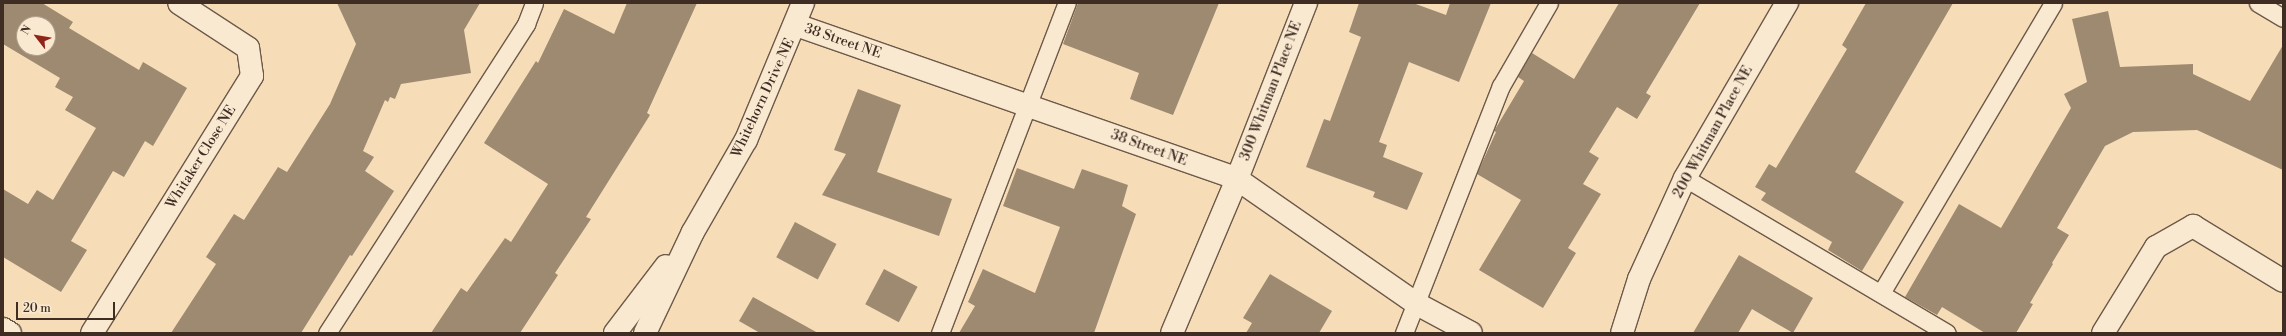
<!DOCTYPE html>
<style>
body{margin:0}
#map{position:relative;width:2286px;height:336px;overflow:hidden;background:#f6ddb8;font-family:"Libre Bodoni",serif}
div>[style]{position:absolute}
[style*='--x']{left:calc(var(--x)*1px);top:calc(var(--y)*1px);width:calc(var(--w)*1px);rotate:calc(var(--a)*1deg)}
.building>*{inset:0;background:#9e8971;transform-origin:0 0}
.roads{filter:drop-shadow(1px 0 #6d5949) drop-shadow(-1px 0 #6d5949) drop-shadow(0 1px #6d5949) drop-shadow(0 -1px #6d5949)}
.service>*{height:17px;margin:-8.5px;padding:0 8.5px;transform-origin:8.5px;border-radius:8.5px;background:#f9e9d1}
.minor>*{height:22px;margin:-11px;padding:0 11px;transform-origin:11px;border-radius:11px;background:#f9e9d1}
.tertiary>*{height:22px;margin:-11px;padding:0 11px;transform-origin:11px;border-radius:11px;background:#f9e9d1}
span{translate:-50% -50%;white-space:nowrap;text-align:center;line-height:1.15;-webkit-text-stroke:3px #f9e9d1;paint-order:stroke}
.street-label{font-size:14px;color:#3f2d24}
.frame{position:absolute;inset:0;border:4px solid #3f2d24;pointer-events:none}
.north{position:absolute;left:16px;top:16px;width:40px;height:40px;box-sizing:border-box;background:#f9e9d1;border:1px solid #af9e8c;border-radius:50%;rotate:301deg;font-size:11px;font-weight:700;line-height:16px;text-align:center;color:#3f2d24}
.north::after{content:'';display:block;margin:auto;width:14px;height:18px;background:#8f2418;clip-path:polygon(50% 0,100% 100%,50% 72%,0 100%)}
.scale{position:absolute;left:16px;top:302px;width:99px;height:18px;box-sizing:border-box;border:2px solid #3f2d24;border-top:0;padding-left:5px;font-size:12px;line-height:14px;white-space:nowrap;color:#3f2d24;-webkit-text-stroke:3px #f9e9d1;paint-order:stroke}
</style>
<div id="map">
<div class="building">
<div style="clip-path:polygon(evenodd,3px 3px,42px 3px,73px 22px,69px 28px,139px 70px,143px 62px,187px 88px,153px 146px,145px 141px,124px 177px,113px 171px,71px 241px,87px 250px,61px 292px,3px 257px,3px 189px,28px 204px,37px 190px,53px 200px,96px 128px,65px 110px,73px 97px,55px 87px,60px 78px,3px 44px,3px 3px,24px 24px,48px 24px,48px 48px,24px 48px,24px 24px)"></div>
<div style="clip-path:polygon(337px 3px,480px 3px,464px 30px,471px 73px,401px 84px,395px 99px,390px 97px,388px 102px,385px 100px,363px 151px,374px 157px,365px 171px,394px 191px,352px 256px,350px 255px,301px 333px,171px 333px,216px 264px,206px 257px,234px 214px,244px 220px,278px 167px,287px 172px,330px 104px,356px 44px)"></div>
<div style="clip-path:polygon(627px 3px,697px 3px,647px 113px,650px 115px,586px 217px,591px 219px,555px 273px,558px 275px,520px 333px,431px 333px,461px 288px,467px 292px,505px 238px,511px 242px,548px 184px,484px 143px,536px 61px,538px 63px,564px 9px,614px 34px)"></div>
<div style="clip-path:polygon(1078px 3px,1219px 3px,1173px 115px,1130px 99px,1139px 73px,1063px 44px)"></div>
<div style="clip-path:polygon(1359px 3px,1413px 3px,1446px 15px,1450px 3px,1491px 3px,1459px 82px,1409px 62px,1379px 142px,1387px 145px,1383px 157px,1423px 173px,1407px 210px,1373px 197px,1375px 192px,1306px 167px,1324px 119px,1330px 121px,1361px 37px,1349px 32px)"></div>
<div style="clip-path:polygon(1619px 3px,1700px 3px,1646px 93px,1651px 96px,1637px 119px,1617px 107px,1589px 152px,1599px 158px,1583px 184px,1601px 194px,1568px 248px,1576px 253px,1543px 308px,1479px 270px,1521px 200px,1477px 174px,1496px 132px,1494px 131px,1524px 81px,1518px 77px,1532px 53px,1574px 79px)"></div>
<div style="clip-path:polygon(1866px 3px,1953px 3px,1855px 172px,1904px 202px,1862px 271px,1828px 250px,1832px 242px,1761px 200px,1766px 193px,1755px 187px,1769px 164px,1776px 168px,1847px 49px,1842px 45px)"></div>
<div style="clip-path:polygon(2108px 11px,2120px 67px,2193px 64px,2193px 74px,2250px 101px,2283px 45px,2283px 170px,2197px 130px,2133px 132px,2105px 146px,2057px 228px,2069px 235px,2052px 263px,2053px 264px,2030px 303px,2033px 304px,2016px 333px,1985px 333px,1942px 307px,1937px 315px,1905px 297px,1959px 204px,2001px 228px,2071px 108px,2064px 94px,2087px 82px,2072px 19px)"></div>
<div style="clip-path:polygon(858px 89px,901px 105px,877px 172px,952px 199px,939px 236px,822px 195px,846px 154px,834px 150px)"></div>
<div style="clip-path:polygon(1017px 168px,1074px 189px,1082px 169px,1128px 185px,1122px 206px,1136px 214px,1094px 333px,959px 333px,975px 306px,968px 302px,983px 269px,1035px 293px,1060px 227px,1003px 206px)"></div>
<div style="left:795px;top:222px;width:47px;height:40px;rotate:28deg"></div>
<div style="clip-path:polygon(1739px 255px,1813px 298px,1793px 333px,1752px 309px,1738px 333px,1693px 333px)"></div>
<div style="left:884px;top:269px;width:38px;height:40px;rotate:28deg"></div>
<div style="clip-path:polygon(1270px 274px,1332px 311px,1319px 333px,1246px 333px,1252px 323px,1243px 318px)"></div>
<div style="clip-path:polygon(753px 297px,818px 333px,760px 333px,739px 321px)"></div>
</div>
<div class="roads">
<div class="service">
<div style="--x:2258;--y:3;--w:29;--a:31"></div>
<div style="--x:1685;--y:178;--w:304;--a:30.6"></div>
<div style="--x:1881;--y:293;--w:337;--a:-59.3"></div>
<div style="--x:327;--y:333;--w:368;--a:-57.2"></div>
<div style="--x:526;--y:24;--w:22;--a:-69"></div>
<div style="--x:940;--y:333;--w:354;--a:-69"></div>
<div style="--x:1404;--y:333;--w:265;--a:-68.6"></div>
<div style="--x:1501;--y:86;--w:96;--a:-60"></div>
</div>
<div class="minor">
<div style="--x:796;--y:25;--w:467;--a:19.2"></div>
<div style="--x:1237;--y:179;--w:219;--a:34.8"></div>
<div style="--x:1417;--y:304;--w:61;--a:28.2"></div>
<div style="--x:3;--y:329;--w:8;--a:30"></div>
<div style="--x:92;--y:333;--w:303;--a:-58.1"></div>
<div style="--x:252;--y:76;--w:28;--a:-98"></div>
<div style="--x:248;--y:48;--w:82;--a:-146.9"></div>
<div style="--x:1172;--y:333;--w:167;--a:-67.1"></div>
<div style="--x:1237;--y:179;--w:189;--a:-68.6"></div>
<div style="--x:1622;--y:333;--w:57;--a:-72.5"></div>
<div style="--x:1639;--y:279;--w:111;--a:-65.5"></div>
<div style="--x:1685;--y:178;--w:203;--a:-59.8"></div>
<div style="--x:2103;--y:333;--w:101;--a:-58.4"></div>
<div style="--x:2156;--y:247;--w:43;--a:-29.6"></div>
<div style="--x:2193;--y:226;--w:105;--a:31.4"></div>
</div>
<div class="tertiary">
<div style="--x:615;--y:333;--w:84;--a:-52.7"></div>
<div style="--x:645;--y:333;--w:112;--a:-64.6"></div>
<div style="--x:693;--y:232;--w:106;--a:-60.1"></div>
<div style="--x:746;--y:140;--w:148;--a:-67.4"></div>
</div>
</div>
<div class="street-label">
<span style="left:843px;top:41px;rotate:19deg">38 Street NE</span>
<span style="left:1271px;top:91px;rotate:-69deg">300 Whitman Place NE</span>
<span style="left:763px;top:98px;rotate:-65deg">Whitehorn Drive NE</span>
<span style="left:1713px;top:132px;rotate:-61deg">200 Whitman Place NE</span>
<span style="left:1149px;top:148px;rotate:20deg">38 Street NE</span>
<span style="left:201px;top:157px;rotate:-58deg">Whitaker Close NE</span>
</div>
<div class="frame"></div>
<div class="north">N</div>
<div class="scale">20 m</div>
</div>
